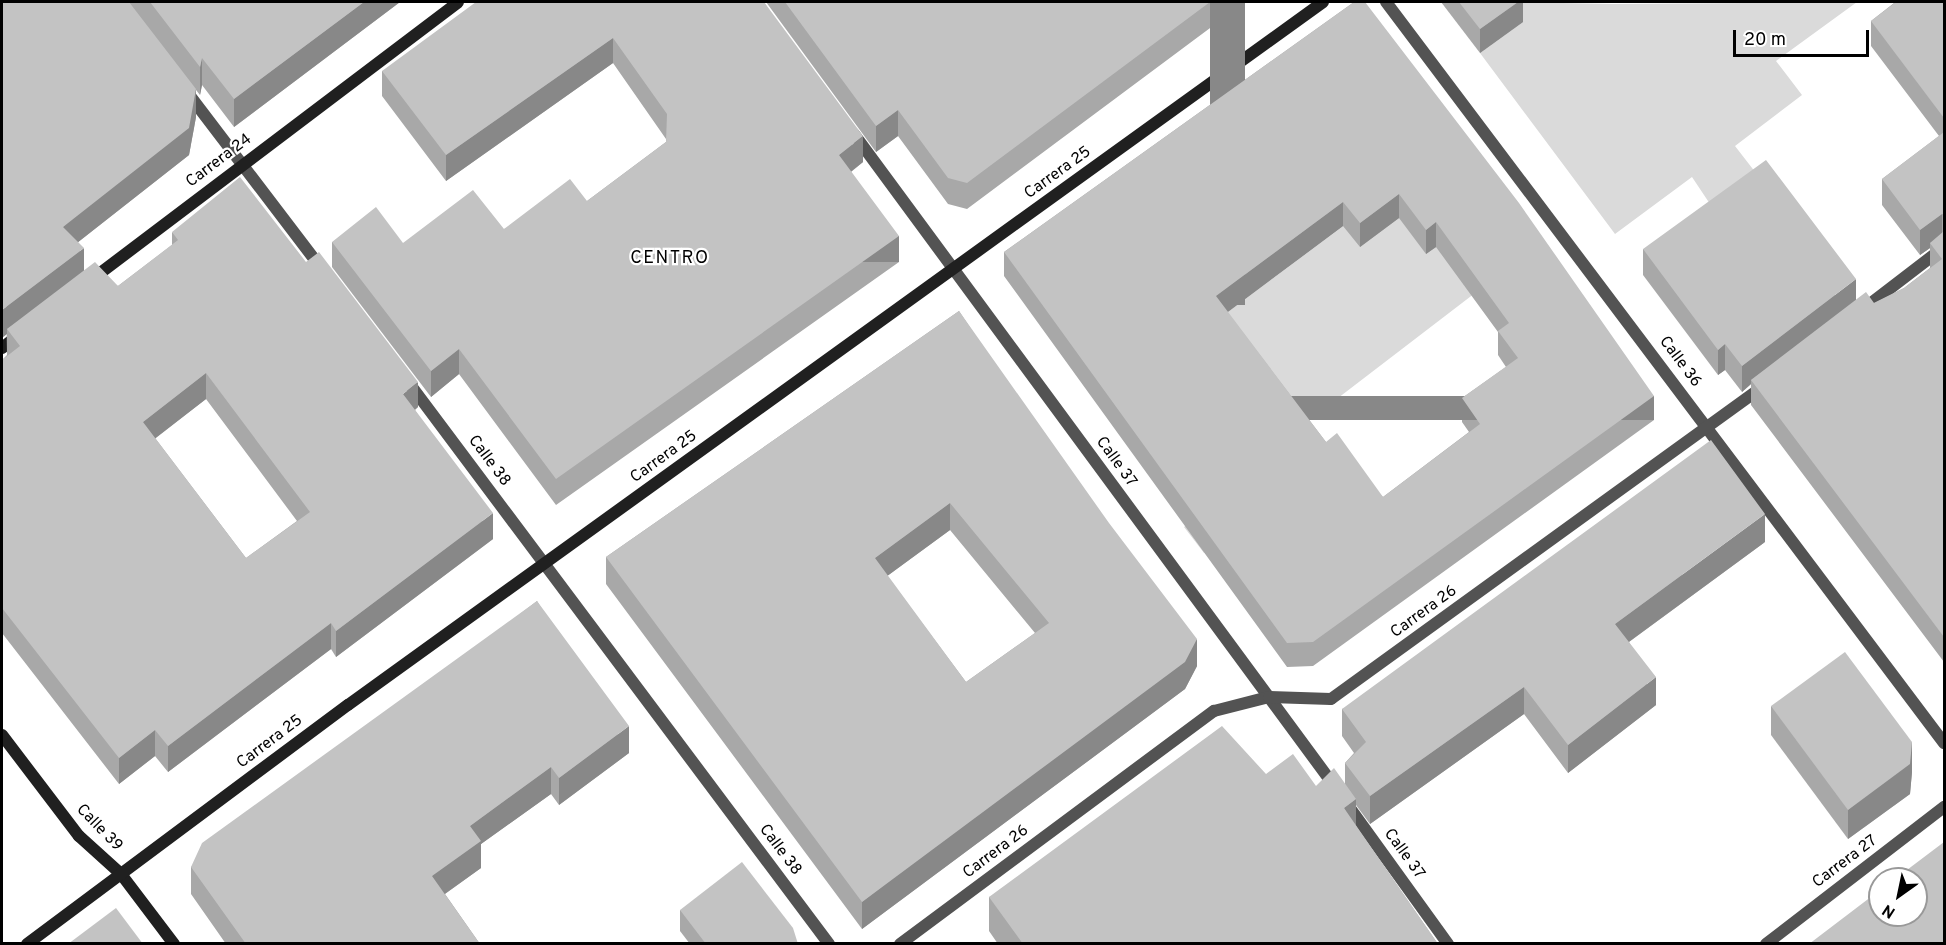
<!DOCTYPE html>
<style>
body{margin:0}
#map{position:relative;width:1946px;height:945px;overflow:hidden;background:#fff;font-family:Overpass,sans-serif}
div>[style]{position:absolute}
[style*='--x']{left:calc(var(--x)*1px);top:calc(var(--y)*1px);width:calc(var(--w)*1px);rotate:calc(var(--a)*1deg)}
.green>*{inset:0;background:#dadada}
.minor>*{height:12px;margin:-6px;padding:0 6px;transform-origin:6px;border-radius:6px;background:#535353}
.tertiary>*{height:12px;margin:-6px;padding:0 6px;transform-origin:6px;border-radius:6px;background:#535353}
.secondary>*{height:12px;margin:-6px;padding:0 6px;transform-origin:6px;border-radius:6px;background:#202020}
.wall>*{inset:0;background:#a8a8a8}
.shaded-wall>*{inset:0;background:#888;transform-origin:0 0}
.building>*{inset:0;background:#c3c3c3}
span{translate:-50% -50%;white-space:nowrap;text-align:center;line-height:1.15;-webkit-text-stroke:4.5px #fff;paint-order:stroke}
.street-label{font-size:16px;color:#000}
.neighbourhood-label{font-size:18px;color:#000;letter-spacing:1.5px}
.frame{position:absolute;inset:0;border:3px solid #000;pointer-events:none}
.north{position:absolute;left:1868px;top:867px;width:60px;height:60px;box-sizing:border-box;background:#fff;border:2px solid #999;border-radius:50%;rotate:213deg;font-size:16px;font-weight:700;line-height:24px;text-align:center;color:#000}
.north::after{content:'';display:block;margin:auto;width:21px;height:27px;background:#000;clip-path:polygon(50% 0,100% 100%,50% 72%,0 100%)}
.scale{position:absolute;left:1733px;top:30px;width:136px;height:27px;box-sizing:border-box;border:3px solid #000;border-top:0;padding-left:8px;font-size:18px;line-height:21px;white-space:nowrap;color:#000;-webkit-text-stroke:4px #fff;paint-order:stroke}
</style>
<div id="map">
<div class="green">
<div style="clip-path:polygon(1508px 2px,1613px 4px,1857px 2px,1776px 61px,1802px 95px,1735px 146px,1766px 186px,1720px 219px,1692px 177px,1615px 234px,1480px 53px,1523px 22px)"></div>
<div style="clip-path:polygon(1498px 200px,1534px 248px,1308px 421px,1337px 458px,1204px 553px,1184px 527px,1305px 438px,1216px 321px,1343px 226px)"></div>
</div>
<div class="minor">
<div style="--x:1386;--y:2;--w:928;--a:53.02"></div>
<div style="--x:187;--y:92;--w:223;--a:52.7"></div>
<div style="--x:854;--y:134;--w:811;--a:53.62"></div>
<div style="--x:409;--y:383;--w:701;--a:53.18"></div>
<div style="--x:1347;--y:804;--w:173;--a:54.2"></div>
</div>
<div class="tertiary">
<div style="--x:1862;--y:310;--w:103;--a:-37.5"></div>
<div style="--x:900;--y:944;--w:391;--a:-36.6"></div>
<div style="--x:1214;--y:711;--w:57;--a:-14.3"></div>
<div style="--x:1269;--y:697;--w:62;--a:1.8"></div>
<div style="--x:1331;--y:699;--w:536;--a:-35.89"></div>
<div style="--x:1766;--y:944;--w:225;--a:-37.6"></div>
</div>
<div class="secondary">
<div style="--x:91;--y:280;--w:460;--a:-37.1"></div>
<div style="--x:2;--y:348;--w:23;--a:-38"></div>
<div style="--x:2;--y:735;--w:127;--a:52.7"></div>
<div style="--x:79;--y:836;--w:57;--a:42.1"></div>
<div style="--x:121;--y:874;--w:88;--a:52.9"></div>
<div style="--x:27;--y:944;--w:400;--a:-36.7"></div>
<div style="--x:348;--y:705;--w:1202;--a:-35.79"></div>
</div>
<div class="wall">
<div style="clip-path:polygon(evenodd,2px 2px,400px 2px,234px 127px,202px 85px,200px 95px,196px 90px,196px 117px,189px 155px,78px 242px,84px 271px,118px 286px,172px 245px,172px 232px,418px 407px,415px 410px,493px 539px,336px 657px,331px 649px,168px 772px,155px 756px,119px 784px,2px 633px,2px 360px,7px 355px,2px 2px,206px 399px,297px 521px,246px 558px,155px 438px,206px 399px)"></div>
<div style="clip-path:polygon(764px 2px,863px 162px,851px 172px,899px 262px,556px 505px,459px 374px,431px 397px,332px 267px,332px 242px,403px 243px,504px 229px,587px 201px,666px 142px,666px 139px,613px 63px,446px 181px,382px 96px,382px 71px)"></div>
<div style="clip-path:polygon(766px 2px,1245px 2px,967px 209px,948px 204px,898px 136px,876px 152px)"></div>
<div style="clip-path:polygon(evenodd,1354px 2px,1654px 420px,1313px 666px,1287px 667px,1004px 276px,1004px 252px,1354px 2px,1399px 218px,1426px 254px,1436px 247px,1498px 332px,1498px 355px,1506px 367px,1462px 398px,1462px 422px,1469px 432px,1383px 497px,1326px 442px,1227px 312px,1343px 226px,1360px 247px,1399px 218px)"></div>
<div style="clip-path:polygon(1441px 2px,1523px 2px,1523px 22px,1480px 53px)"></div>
<div style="clip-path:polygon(1893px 2px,1944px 2px,1944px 662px,1751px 405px,1751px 384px,1742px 392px,1725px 370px,1718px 375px,1643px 275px,1643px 249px,1856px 300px,1874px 303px,1904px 288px,1930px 268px,1930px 248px,1920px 255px,1882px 205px,1882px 179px,1939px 136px,1871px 46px,1871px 21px,1894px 3px)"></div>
<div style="clip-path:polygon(evenodd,959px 311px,1197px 666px,1185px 689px,862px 929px,606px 584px,606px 557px,959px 311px,950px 530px,1035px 633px,966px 682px,887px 576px,950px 530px)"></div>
<div style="clip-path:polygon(1765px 542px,1629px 642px,1656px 705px,1568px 773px,1524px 714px,1370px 824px,1356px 805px,1356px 826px,1438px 944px,998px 944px,989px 931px,989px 897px,1316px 786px,1345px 784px,1345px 763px,1354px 753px,1342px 736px,1342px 709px)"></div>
<div style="clip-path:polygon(537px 601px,629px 753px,559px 805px,551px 794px,481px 844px,481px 868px,445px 894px,480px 944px,226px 944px,191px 894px,191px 867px)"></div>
<div style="clip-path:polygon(1771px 706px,1912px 772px,1910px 794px,1848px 839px,1771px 735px)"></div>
<div style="clip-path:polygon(680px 910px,798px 944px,690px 944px,680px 931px)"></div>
</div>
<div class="shaded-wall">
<div style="clip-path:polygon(364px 2px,400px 2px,234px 127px,234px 99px)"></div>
<div style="left:1210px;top:2px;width:35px;height:303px"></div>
<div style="clip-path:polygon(1518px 2px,1523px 2px,1523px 22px,1480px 53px,1480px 29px)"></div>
<div style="clip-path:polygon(613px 38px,613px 63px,446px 181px,446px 155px)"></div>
<div style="clip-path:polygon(202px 58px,202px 85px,200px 95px,200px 67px)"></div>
<div style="clip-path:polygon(196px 89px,196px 117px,189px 155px,63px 254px,63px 227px)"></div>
<div style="clip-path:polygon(898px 110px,898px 136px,876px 152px,876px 126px)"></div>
<div style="clip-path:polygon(863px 136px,863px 162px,839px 181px,839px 155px)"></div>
<div style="clip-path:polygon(1399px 194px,1399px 218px,1360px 247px,1360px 223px)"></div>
<div style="clip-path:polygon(1343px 202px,1343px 226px,1216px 321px,1216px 296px)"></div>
<div style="clip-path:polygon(1942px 214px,1942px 239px,1930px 243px,1930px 248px,1920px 255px,1920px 230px)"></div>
<div style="clip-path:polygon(1436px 222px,1436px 247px,1426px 254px,1426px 230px)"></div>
<div style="left:899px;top:236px;width:26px;height:420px;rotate:90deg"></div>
<div style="clip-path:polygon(84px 248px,84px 276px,7px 329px,7px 334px,2px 338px,2px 310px)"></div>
<div style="clip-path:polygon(1856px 279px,1856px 304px,1751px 380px,1751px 384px,1742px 392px,1742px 366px)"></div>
<div style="clip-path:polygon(1725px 344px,1725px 370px,1718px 375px,1718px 350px)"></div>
<div style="clip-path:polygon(459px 349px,459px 374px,431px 397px,431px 371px)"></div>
<div style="clip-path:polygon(206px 373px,206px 399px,143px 448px,143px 422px)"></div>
<div style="clip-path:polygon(418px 382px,418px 407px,403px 419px,403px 394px)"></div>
<div style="left:1654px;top:396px;width:24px;height:420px;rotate:90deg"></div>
<div style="clip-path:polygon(950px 503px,950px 530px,875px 585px,875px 558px)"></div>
<div style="clip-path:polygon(493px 513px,493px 539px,336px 657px,336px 631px)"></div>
<div style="clip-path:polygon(1765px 514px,1765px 542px,1615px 652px,1615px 624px)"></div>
<div style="clip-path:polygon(331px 623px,331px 649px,168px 772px,168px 746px)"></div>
<div style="clip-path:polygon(1197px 639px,1197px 666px,1185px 689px,862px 929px,862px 902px)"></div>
<div style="clip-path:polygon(1656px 677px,1656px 705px,1568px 773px,1568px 745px)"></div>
<div style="clip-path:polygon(1524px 687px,1524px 714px,1370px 824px,1370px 796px)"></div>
<div style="clip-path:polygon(629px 726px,629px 753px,559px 805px,559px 778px)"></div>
<div style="clip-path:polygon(155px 730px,155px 756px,119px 784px,119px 758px)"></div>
<div style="clip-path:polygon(1912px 742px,1912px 772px,1910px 794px,1848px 839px,1848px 810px)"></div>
<div style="clip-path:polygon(551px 767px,551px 794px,481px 844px,481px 868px,432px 903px,432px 876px,470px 826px)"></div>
<div style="clip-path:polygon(1356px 799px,1356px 833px,1344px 808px)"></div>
</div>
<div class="building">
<div style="clip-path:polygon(2px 2px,129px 2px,196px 89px,189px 128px,63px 227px,84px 248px,2px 310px)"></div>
<div style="clip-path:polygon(150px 2px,364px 2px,234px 99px,202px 58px,200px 67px)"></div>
<div style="clip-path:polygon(476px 2px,764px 2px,863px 136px,839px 155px,899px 236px,556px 479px,459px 349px,431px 371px,332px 242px,376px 207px,403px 243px,473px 190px,504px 229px,570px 179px,587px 201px,666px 142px,667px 114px,613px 38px,446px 155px,382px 71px)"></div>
<div style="clip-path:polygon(785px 2px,1210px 2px,967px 183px,948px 178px,898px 110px,876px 126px)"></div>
<div style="clip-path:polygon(evenodd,1354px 2px,1365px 2px,1519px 203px,1654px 396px,1313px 642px,1287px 643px,1004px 252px,1354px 2px,1399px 194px,1426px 230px,1436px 222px,1509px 323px,1498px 331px,1518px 358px,1462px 398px,1480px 424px,1383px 497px,1337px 433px,1326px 442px,1216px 296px,1343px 202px,1360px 223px,1399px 194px)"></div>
<div style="clip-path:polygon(1459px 2px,1518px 2px,1480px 29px)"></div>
<div style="clip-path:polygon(1896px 2px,1944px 2px,1944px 118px,1871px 21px)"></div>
<div style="clip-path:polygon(1944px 132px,1944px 214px,1942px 214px,1920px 230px,1882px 179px)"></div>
<div style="clip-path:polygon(1766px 160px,1856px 279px,1742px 366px,1725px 344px,1718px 350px,1643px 249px)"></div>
<div style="clip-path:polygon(evenodd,240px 177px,306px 262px,319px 252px,418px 382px,403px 394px,493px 513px,336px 631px,331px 623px,168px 746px,155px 730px,119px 758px,2px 608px,2px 360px,20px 346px,7px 329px,95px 262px,118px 286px,178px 240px,172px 232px,240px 177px,206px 373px,310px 512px,246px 558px,143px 422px,206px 373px)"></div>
<div style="clip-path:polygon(1944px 231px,1944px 637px,1751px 380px,1866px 292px,1874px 303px,1904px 288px,1942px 259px,1930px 243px)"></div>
<div style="clip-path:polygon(evenodd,959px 311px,1109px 523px,1197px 639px,1185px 662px,862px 902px,606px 557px,959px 311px,950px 503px,1049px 623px,966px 682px,875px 558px,950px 503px)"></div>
<div style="clip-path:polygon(1711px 440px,1765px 514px,1615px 624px,1656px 677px,1568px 745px,1524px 687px,1370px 796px,1345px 763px,1366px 742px,1342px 709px)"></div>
<div style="clip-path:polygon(537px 601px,629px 726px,559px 778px,551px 767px,470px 826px,481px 841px,432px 876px,480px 944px,246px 944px,191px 867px,202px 843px)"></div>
<div style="clip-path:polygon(1845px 652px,1912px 742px,1910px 764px,1848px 810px,1771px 706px)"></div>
<div style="clip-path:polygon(1222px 726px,1266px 774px,1293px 754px,1316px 786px,1334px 768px,1356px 799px,1344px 808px,1438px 944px,1023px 944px,989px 897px)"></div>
<div style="clip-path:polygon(1944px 842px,1944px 944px,1809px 944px,1880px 890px,1880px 915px,1916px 915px,1916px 879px,1895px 879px)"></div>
<div style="clip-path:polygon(742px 862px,793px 928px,798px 944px,706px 944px,680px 910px)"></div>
<div style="clip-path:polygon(116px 908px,143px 944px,68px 944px)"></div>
</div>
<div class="street-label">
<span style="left:219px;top:161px;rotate:-37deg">Carrera 24</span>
<span style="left:1058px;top:173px;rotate:-36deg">Carrera 25</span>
<span style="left:1680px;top:362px;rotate:53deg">Calle 36</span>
<span style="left:664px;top:457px;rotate:-36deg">Carrera 25</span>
<span style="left:489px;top:461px;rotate:53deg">Calle 38</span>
<span style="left:1116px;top:462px;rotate:54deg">Calle 37</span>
<span style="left:1424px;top:612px;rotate:-36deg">Carrera 26</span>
<span style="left:270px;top:742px;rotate:-37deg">Carrera 25</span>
<span style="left:99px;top:828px;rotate:46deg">Calle 39</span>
<span style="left:780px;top:850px;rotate:53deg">Calle 38</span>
<span style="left:996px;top:852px;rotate:-37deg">Carrera 26</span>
<span style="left:1404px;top:854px;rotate:54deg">Calle 37</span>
<span style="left:1845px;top:862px;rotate:-37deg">Carrera 27</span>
</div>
<div class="neighbourhood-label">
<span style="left:670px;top:259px">CENTRO</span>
</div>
<div class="frame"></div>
<div class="north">N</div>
<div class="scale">20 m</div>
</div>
